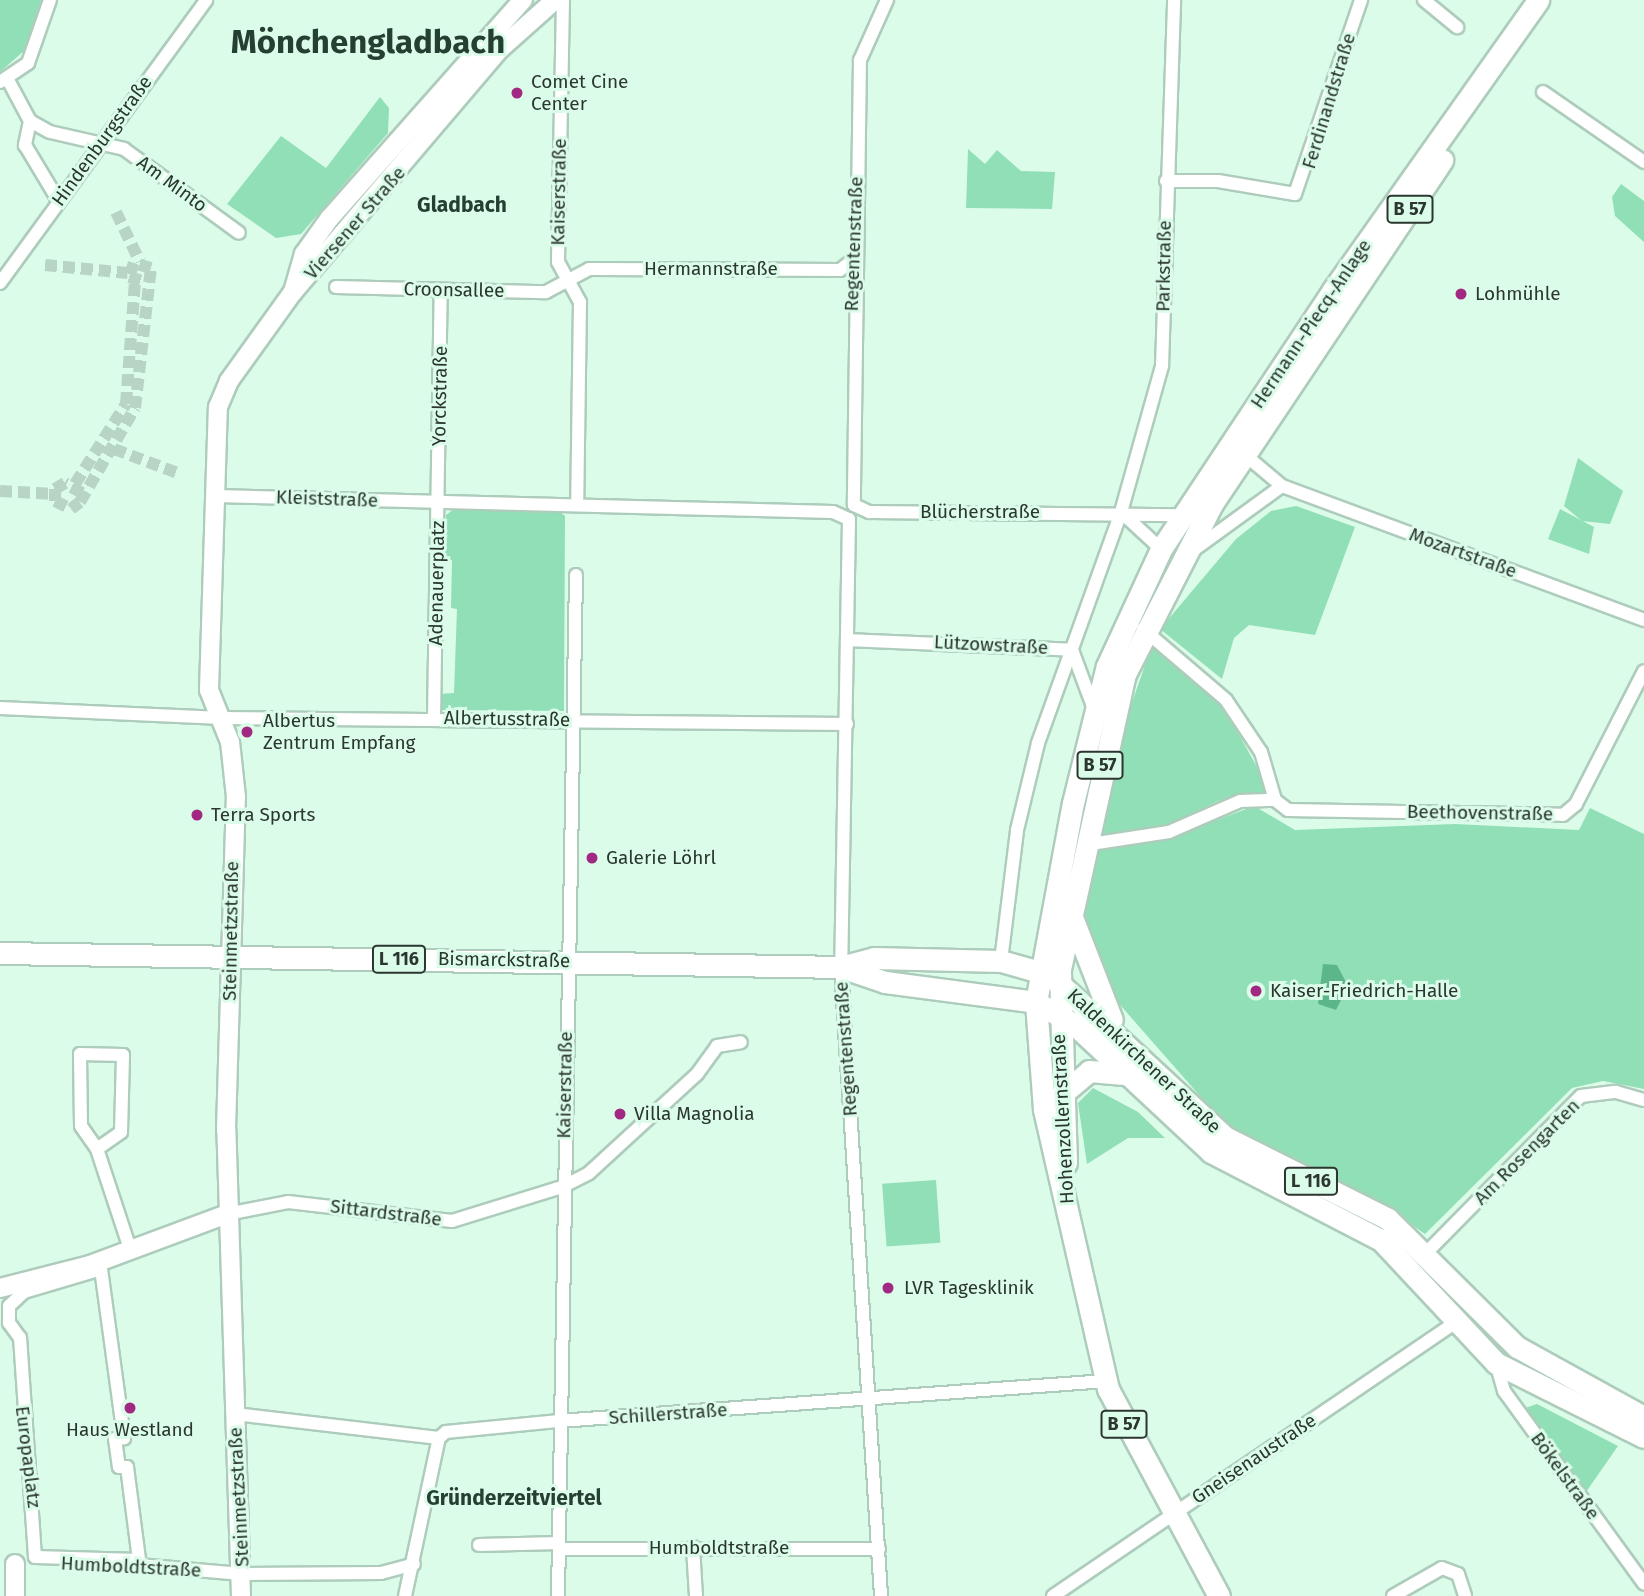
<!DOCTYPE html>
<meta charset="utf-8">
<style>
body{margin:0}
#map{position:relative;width:1644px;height:1596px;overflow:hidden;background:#dcfcea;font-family:"Fira Sans",sans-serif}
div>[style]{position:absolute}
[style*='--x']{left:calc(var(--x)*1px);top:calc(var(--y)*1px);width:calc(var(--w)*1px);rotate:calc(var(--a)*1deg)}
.green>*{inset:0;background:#91dfb6;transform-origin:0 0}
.water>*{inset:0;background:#5db68b}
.street-tunnel>*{height:12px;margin-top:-6px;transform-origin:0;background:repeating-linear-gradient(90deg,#b8d4c5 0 12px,transparent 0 18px)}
.roads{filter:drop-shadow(2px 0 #aeccbb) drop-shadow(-2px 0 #aeccbb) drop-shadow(0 2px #aeccbb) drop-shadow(0 -2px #aeccbb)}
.street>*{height:12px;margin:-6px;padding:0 6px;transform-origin:6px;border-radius:6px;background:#fff}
.secondary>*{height:18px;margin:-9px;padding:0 9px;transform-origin:9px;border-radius:9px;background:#fff}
.primary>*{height:21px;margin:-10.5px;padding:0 10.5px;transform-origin:10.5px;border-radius:10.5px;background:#fff}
.dots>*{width:19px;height:19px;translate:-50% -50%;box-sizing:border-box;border:4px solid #dcfcea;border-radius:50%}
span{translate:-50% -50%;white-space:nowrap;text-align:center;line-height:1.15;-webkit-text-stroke:6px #dcfcea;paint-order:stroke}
.shield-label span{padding:2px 5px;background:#dcfcea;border:2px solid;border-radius:5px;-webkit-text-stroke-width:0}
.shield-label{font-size:18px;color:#2a362f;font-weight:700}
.poi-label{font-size:19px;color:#2a362f}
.left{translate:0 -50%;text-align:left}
.street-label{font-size:19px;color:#2a362f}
.neighbourhood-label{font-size:21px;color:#253f32;font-weight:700}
.town-label{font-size:33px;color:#253f32;font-weight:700}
</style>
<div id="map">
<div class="green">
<div style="clip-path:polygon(0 0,41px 0,25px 50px,0 72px)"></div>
<div style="clip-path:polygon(380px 97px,389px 108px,388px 133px,301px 234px,276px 238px,227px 204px,281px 136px,326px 168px)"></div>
<div style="clip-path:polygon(968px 149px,985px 164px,997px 150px,1021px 171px,1055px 172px,1052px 209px,966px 208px)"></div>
<div style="clip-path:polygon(1621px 184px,1644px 201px,1644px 242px,1615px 216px,1612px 197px)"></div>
<div style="clip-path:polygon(1578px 458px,1623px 491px,1610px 524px,1582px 521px,1564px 506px)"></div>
<div style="clip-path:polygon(1296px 506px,1355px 527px,1315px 635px,1249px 625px,1234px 638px,1222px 679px,1160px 629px,1236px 539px,1271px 511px)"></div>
<div style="clip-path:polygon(457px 507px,558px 510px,565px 516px,564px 711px,438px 710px,439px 694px,454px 693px,457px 609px,451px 608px,452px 560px,444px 559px,446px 515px)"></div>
<div style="clip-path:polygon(1560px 509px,1594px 527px,1589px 554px,1548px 539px)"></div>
<div style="clip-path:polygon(1153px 642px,1222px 704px,1267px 785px,1263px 794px,1218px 801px,1161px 828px,1100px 839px,1128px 714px)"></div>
<div style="clip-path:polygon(1254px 806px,1295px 830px,1455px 824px,1579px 830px,1590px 808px,1644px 834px,1644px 1089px,1603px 1081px,1572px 1088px,1425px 1234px,1382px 1204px,1246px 1138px,1221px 1120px,1114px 998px,1098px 971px,1084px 907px,1099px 850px,1175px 836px)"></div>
<div style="clip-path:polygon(1093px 1088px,1138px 1112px,1165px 1138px,1128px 1138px,1087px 1164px,1078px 1103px)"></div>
<div style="left:936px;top:1180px;width:63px;height:54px;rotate:86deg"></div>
<div style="clip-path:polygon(1537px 1404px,1618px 1446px,1586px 1492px,1525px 1408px)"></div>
</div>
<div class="water">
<div style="clip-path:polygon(1323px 964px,1337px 965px,1348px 986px,1336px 1010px,1318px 1004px)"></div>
</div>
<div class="street-tunnel">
<div style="--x:116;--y:212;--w:55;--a:64.4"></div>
<div style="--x:45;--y:265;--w:83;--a:5.5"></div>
<div style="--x:114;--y:449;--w:71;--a:20.7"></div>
<div style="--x:75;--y:484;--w:95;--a:-57.5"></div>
<div style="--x:126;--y:404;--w:122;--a:-85.8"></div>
<div style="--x:0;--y:491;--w:55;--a:3.1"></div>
<div style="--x:82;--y:493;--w:20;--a:-150"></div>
<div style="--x:65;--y:483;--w:12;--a:149"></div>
<div style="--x:55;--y:489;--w:12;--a:90"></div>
<div style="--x:55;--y:501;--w:18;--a:27"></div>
<div style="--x:71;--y:509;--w:11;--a:-38"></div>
<div style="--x:80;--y:502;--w:109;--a:-59.7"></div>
<div style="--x:135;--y:408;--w:141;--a:-83.5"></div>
<div style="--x:151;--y:268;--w:18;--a:-164"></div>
<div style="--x:134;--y:263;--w:15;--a:110"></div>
<div style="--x:129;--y:277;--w:17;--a:17"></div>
</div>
<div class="roads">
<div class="street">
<div style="--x:563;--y:0;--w:262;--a:91.1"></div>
<div style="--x:558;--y:262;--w:46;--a:61.2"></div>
<div style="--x:580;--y:302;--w:203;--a:90.8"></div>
<div style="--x:887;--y:0;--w:66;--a:114.2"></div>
<div style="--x:860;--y:60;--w:445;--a:90.8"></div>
<div style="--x:854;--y:505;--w:17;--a:25"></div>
<div style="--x:869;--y:512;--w:311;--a:0.6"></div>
<div style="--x:1424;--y:0;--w:43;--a:39.3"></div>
<div style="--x:8;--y:80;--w:47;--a:61.8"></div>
<div style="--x:30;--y:121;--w:21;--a:29"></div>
<div style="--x:0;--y:82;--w:34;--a:-34"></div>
<div style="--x:28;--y:63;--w:67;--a:-70.8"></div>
<div style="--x:1543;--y:92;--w:123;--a:34.7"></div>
<div style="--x:30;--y:121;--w:25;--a:102"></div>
<div style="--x:25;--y:145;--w:64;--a:59"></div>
<div style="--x:50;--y:132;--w:76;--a:12.9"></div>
<div style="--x:124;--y:149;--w:142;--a:36.1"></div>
<div style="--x:1166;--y:181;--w:52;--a:0"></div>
<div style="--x:1218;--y:181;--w:78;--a:9.6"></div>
<div style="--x:1295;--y:194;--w:205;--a:-71.2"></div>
<div style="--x:0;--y:283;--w:350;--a:-53.9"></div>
<div style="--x:336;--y:287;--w:210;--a:1.4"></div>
<div style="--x:546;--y:292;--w:49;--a:-28.1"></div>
<div style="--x:589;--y:269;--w:251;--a:0.2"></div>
<div style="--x:840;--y:270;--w:16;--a:-38"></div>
<div style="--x:1244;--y:454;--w:50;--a:40.1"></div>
<div style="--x:1282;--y:486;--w:386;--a:20.3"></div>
<div style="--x:216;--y:496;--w:617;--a:1.49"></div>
<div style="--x:833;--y:512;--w:17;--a:24"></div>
<div style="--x:849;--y:519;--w:448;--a:91"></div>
<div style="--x:841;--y:967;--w:630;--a:86.36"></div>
<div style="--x:1121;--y:512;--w:54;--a:42.8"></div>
<div style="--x:1191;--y:552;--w:112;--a:-36"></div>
<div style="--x:1143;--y:629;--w:109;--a:40.5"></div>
<div style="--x:1226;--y:700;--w:63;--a:56.1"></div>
<div style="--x:1261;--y:752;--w:50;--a:73.7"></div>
<div style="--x:1275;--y:800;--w:16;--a:38"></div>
<div style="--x:1288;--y:810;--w:275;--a:1"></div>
<div style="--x:1563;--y:815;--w:17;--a:-40"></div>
<div style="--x:1576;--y:804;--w:149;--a:-62.9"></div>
<div style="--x:847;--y:640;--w:225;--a:2.5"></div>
<div style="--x:1072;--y:650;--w:63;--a:69.6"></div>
<div style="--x:0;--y:708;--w:222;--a:2.6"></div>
<div style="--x:222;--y:718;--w:625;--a:0.55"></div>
<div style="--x:434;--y:718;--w:428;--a:-89.1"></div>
<div style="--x:1084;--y:845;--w:86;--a:-8.7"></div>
<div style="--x:1169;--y:832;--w:77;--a:-23.6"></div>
<div style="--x:1240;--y:801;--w:35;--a:-2"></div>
<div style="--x:1001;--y:961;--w:132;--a:-83"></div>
<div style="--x:1017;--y:830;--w:89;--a:-76.4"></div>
<div style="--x:1038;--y:743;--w:245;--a:-70.2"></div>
<div style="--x:1121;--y:512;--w:152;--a:-74.3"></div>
<div style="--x:1162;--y:366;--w:366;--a:-88.1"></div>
<div style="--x:97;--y:1149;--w:29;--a:-35"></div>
<div style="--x:121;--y:1132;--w:77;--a:-88.5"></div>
<div style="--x:123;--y:1055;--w:43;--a:-178.7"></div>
<div style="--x:80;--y:1054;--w:72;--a:89.2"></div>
<div style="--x:81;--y:1126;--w:28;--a:55"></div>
<div style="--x:97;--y:1149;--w:102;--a:71.7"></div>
<div style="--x:227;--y:1214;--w:62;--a:-11.1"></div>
<div style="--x:288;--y:1202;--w:165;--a:6.6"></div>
<div style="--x:452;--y:1221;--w:115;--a:-17.2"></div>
<div style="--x:562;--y:1187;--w:30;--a:-27"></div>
<div style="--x:589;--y:1173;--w:147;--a:-42.5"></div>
<div style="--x:697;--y:1074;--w:34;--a:-54"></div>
<div style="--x:717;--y:1046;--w:24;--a:-9"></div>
<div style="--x:1427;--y:1252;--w:219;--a:-45.4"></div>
<div style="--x:1581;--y:1096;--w:35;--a:-7"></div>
<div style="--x:1616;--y:1092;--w:29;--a:16"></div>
<div style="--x:101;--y:1269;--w:171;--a:82.2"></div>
<div style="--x:124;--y:1438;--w:9;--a:174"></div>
<div style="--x:115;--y:1439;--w:28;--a:82"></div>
<div style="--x:119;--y:1467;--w:8;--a:0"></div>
<div style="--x:127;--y:1467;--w:94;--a:82.6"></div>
<div style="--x:139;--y:1560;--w:104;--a:-178.3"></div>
<div style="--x:35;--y:1557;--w:220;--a:-93.9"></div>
<div style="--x:20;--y:1338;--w:19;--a:-126"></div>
<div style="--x:9;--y:1323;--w:17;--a:-90"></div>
<div style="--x:9;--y:1306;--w:21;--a:-43"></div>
<div style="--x:24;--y:1292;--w:80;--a:-16.6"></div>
<div style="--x:1496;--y:1363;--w:29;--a:74"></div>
<div style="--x:1504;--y:1391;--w:238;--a:54"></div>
<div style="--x:235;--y:1414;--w:205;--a:6.7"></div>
<div style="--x:439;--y:1438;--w:9;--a:-41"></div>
<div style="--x:446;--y:1432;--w:114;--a:-5.6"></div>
<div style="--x:559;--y:1421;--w:548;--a:-4.18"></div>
<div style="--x:479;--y:1545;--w:80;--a:-1.4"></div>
<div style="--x:693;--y:1547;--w:49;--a:86.5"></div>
<div style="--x:559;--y:1549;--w:320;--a:0"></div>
<div style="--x:127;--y:1564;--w:115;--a:5"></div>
<div style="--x:242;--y:1574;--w:139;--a:-0.4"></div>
<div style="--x:381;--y:1573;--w:34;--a:-15"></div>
<div style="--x:405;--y:1596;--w:162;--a:-77.9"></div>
<div style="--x:558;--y:1596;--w:1021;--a:-88.99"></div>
<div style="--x:1053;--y:1596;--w:486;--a:-34.2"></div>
<div style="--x:1393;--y:1596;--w:56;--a:-29.7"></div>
<div style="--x:1442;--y:1568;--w:17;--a:21"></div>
<div style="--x:1458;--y:1574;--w:23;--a:72"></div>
</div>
<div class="secondary">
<div style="--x:293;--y:292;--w:40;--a:-74"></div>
<div style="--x:304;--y:254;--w:43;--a:-54.5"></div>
<div style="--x:329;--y:219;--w:293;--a:-48.5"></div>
<div style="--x:0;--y:1288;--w:93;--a:-14.3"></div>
<div style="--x:90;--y:1265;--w:146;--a:-20.4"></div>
<div style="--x:15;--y:1564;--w:32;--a:90"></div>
<div style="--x:241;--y:1596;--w:466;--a:-91.8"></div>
<div style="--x:226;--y:1130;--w:333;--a:-88.3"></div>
<div style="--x:236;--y:797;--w:55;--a:-96.2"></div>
<div style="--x:230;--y:742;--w:56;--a:-112"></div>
<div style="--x:209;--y:690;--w:283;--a:-88.2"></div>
<div style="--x:218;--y:407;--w:28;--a:-67"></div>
<div style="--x:229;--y:381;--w:110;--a:-54.3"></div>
<div style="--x:293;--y:292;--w:319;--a:-49.6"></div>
<div style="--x:500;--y:49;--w:74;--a:-41.7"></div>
</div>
<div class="primary">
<div style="--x:1072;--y:917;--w:110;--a:68.8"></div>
<div style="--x:0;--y:953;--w:841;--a:0.95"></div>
<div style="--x:841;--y:967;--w:46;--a:18.8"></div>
<div style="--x:885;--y:982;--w:152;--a:7.5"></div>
<div style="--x:1036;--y:1002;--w:45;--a:30.5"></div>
<div style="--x:1075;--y:1025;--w:186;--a:43"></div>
<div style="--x:1211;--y:1152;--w:191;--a:27.4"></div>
<div style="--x:1381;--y:1240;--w:168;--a:46.9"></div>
<div style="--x:1496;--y:1363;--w:165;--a:26.6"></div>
<div style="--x:841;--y:967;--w:34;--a:-15"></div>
<div style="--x:874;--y:958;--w:127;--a:1.4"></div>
<div style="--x:1001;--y:961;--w:51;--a:15.9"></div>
<div style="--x:1050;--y:975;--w:238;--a:42.8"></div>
<div style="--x:1225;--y:1137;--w:182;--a:26.7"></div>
<div style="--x:1388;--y:1219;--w:182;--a:44.8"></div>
<div style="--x:1517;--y:1347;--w:145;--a:28.9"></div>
<div style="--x:1062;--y:1094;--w:35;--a:-40"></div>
<div style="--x:1089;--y:1071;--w:35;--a:5"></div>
<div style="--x:1066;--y:1163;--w:194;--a:-91.8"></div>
<div style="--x:1060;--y:969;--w:302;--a:-77.6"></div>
<div style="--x:1125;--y:674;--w:191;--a:-62.9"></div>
<div style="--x:1212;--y:504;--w:414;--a:-56.2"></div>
<div style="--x:1219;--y:1596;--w:235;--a:-118.2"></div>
<div style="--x:1108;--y:1389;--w:287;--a:-102.9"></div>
<div style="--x:1044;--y:1109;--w:107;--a:-94.3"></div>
<div style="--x:1036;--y:1002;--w:202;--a:-79.5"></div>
<div style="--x:1073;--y:803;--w:141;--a:-76.1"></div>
<div style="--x:1107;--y:666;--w:129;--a:-65.2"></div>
<div style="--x:1161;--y:549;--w:311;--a:-56.4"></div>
<div style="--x:1333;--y:290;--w:355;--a:-54.7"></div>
</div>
</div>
<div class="dots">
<div style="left:517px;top:93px;background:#a12981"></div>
<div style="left:1461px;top:294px;background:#a12981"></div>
<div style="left:247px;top:732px;background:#a12981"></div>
<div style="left:197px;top:815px;background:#a12981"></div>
<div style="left:592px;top:858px;background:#a12981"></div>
<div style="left:1256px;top:991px;background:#a12981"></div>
<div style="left:620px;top:1114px;background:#a12981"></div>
<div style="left:888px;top:1288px;background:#a12981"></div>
<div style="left:130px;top:1408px;background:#a12981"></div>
</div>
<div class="shield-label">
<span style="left:1410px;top:209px">B 57</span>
<span style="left:1100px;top:765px">B 57</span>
<span style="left:399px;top:959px">L 116</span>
<span style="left:1311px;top:1181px">L 116</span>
<span style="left:1124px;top:1424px">B 57</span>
</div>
<div class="poi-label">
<span class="left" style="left:531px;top:93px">Comet Cine<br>Center</span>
<span class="left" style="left:1475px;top:294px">Lohmühle</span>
<span class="left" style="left:263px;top:732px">Albertus<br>Zentrum Empfang</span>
<span class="left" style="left:211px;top:815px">Terra Sports</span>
<span class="left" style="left:606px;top:858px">Galerie Löhrl</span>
<span class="left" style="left:1270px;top:991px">Kaiser-Friedrich-Halle</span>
<span class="left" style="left:634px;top:1114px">Villa Magnolia</span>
<span class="left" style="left:904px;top:1288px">LVR Tagesklinik</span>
<span style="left:130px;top:1430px">Haus Westland</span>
</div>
<div class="street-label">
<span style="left:1329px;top:101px;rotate:-73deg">Ferdinandstraße</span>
<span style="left:102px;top:141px;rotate:-54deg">Hindenburgstraße</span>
<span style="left:172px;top:184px;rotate:36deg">Am Minto</span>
<span style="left:559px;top:192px;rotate:-89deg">Kaiserstraße</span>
<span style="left:355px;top:223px;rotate:-49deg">Viersener Straße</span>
<span style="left:854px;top:244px;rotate:-88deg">Regentenstraße</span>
<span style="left:1164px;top:266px;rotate:-89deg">Parkstraße</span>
<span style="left:711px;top:269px">Hermannstraße</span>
<span style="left:454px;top:290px;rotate:1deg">Croonsallee</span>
<span style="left:1311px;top:324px;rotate:-56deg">Hermann-Piecq-Anlage</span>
<span style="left:440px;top:396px;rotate:-89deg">Yorckstraße</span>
<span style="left:327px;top:499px;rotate:2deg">Kleiststraße</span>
<span style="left:980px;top:512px">Blücherstraße</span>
<span style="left:1463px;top:553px;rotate:20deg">Mozartstraße</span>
<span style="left:437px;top:583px;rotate:-89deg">Adenauerplatz</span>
<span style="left:991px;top:645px;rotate:3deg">Lützowstraße</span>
<span style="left:507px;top:719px;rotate:1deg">Albertusstraße</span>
<span style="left:1480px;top:813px;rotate:1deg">Beethovenstraße</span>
<span style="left:231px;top:931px;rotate:-89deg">Steinmetzstraße</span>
<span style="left:504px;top:960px;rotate:1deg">Bismarckstraße</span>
<span style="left:846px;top:1049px;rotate:-94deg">Regentenstraße</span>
<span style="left:1144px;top:1061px;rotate:43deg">Kaldenkirchener Straße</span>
<span style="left:565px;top:1085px;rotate:-89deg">Kaiserstraße</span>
<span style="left:1063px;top:1119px;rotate:-93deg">Hohenzollernstraße</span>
<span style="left:1527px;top:1152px;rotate:-45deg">Am Rosengarten</span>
<span style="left:386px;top:1213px;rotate:7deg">Sittardstraße</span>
<span style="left:668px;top:1414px;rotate:-4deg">Schillerstraße</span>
<span style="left:28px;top:1457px;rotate:83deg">Europaplatz</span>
<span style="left:1254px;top:1459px;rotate:-34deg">Gneisenaustraße</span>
<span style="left:1565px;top:1476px;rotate:54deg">Bökelstraße</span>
<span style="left:239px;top:1497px;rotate:-93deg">Steinmetzstraße</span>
<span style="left:719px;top:1548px">Humboldtstraße</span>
<span style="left:131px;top:1567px;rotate:3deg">Humboldtstraße</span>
</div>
<div class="neighbourhood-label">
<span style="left:462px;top:205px">Gladbach</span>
<span style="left:514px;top:1498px">Gründerzeitviertel</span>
</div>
<div class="town-label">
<span style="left:368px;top:43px">Mönchengladbach</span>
</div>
</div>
